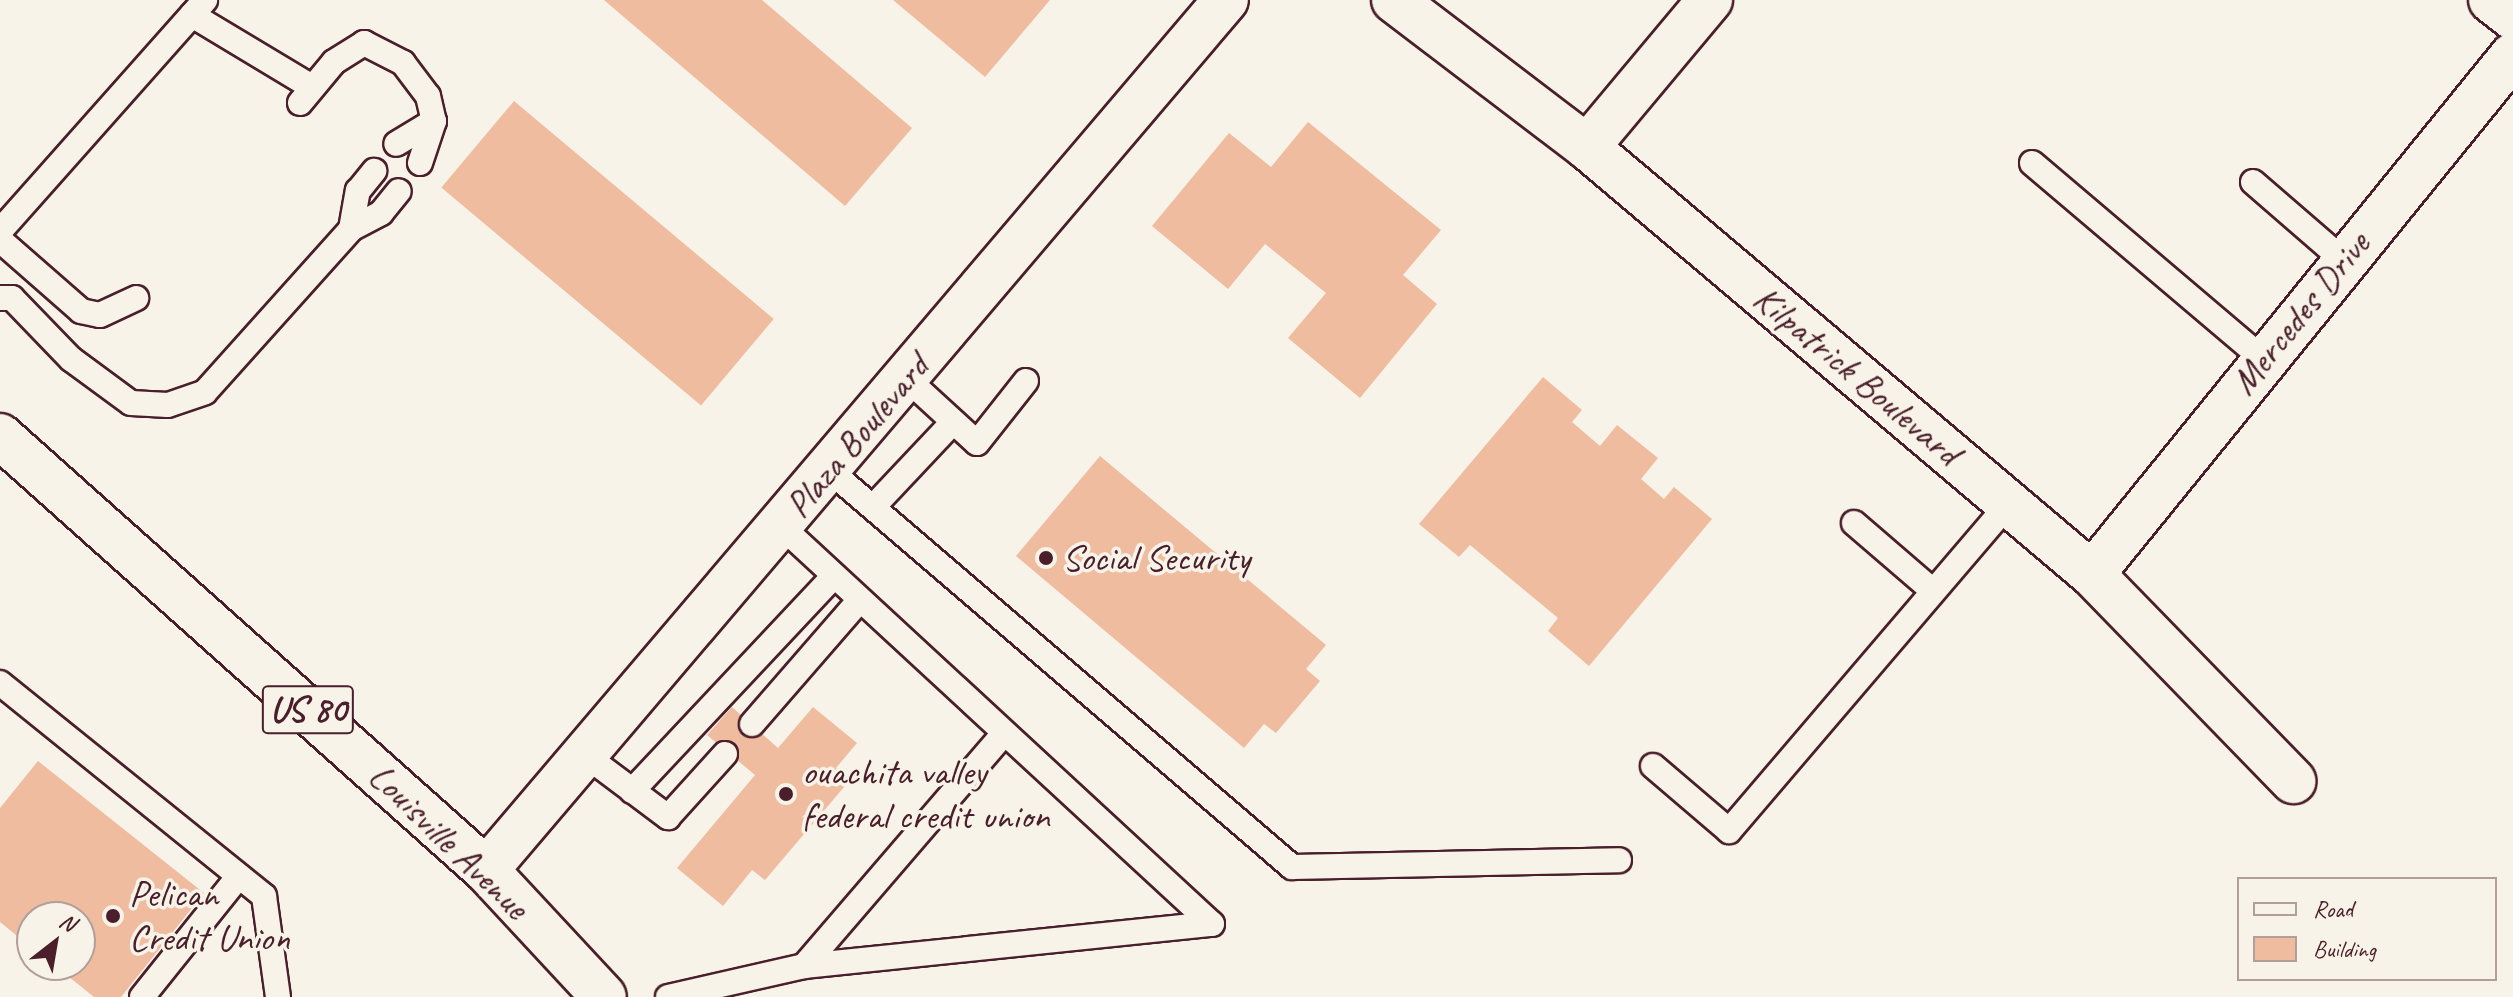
<!DOCTYPE html>
<style>
body{margin:0}
#map{position:relative;width:2513px;height:997px;overflow:hidden;background:#f7f3e8;font-family:Caveat,sans-serif}
div>[style]{position:absolute}
[style*='--x']{left:calc(var(--x)*1px);top:calc(var(--y)*1px);width:calc(var(--w)*1px);rotate:calc(var(--a)*1deg)}
.building>*{inset:0;background:#efbca0;transform-origin:0 0}
.roads{filter:drop-shadow(2px 0 #4a1f2b) drop-shadow(-2px 0 #4a1f2b) drop-shadow(0 2px #4a1f2b) drop-shadow(0 -2px #4a1f2b)}
.lane>*{height:24px;margin:-12px;padding:0 12px;transform-origin:12px;border-radius:12px;background:#f7f3e8}
.street>*{height:44px;margin:-22px;padding:0 22px;transform-origin:22px;border-radius:22px;background:#f7f3e8}
.primary>*{height:44px;margin:-22px;padding:0 22px;transform-origin:22px;border-radius:22px;background:#f7f3e8}
.dots>*{width:22px;height:22px;translate:-50% -50%;box-sizing:border-box;border:4px solid #f7f3e8;border-radius:50%}
span{translate:-50% -50%;white-space:nowrap;text-align:center;line-height:1.15;-webkit-text-stroke:7px #f7f3e8;paint-order:stroke}
.shield-label span{padding:2px 6px;background:#f7f3e8;border:2px solid;border-radius:6px;-webkit-text-stroke-width:0}
.shield-label{font-size:36px;color:#4a1f2b;font-weight:700}
.street-label{font-size:38px;color:#4a1f2b}
.poi-label{font-size:38px;color:#4a1f2b}
.left{translate:0 -50%;text-align:left}
.legend{position:absolute;left:2237px;top:877px;width:260px;height:104px;box-sizing:border-box;background:#f7f3e8;border:2px solid #b29e9c;margin:0;padding:10px 14px;list-style:none;font-size:24px;color:#4a1f2b}
.legend li{display:flex;align-items:center;gap:16px;height:40px}
.legend b{width:40px;border:2px solid #b29e9c}
.north{position:absolute;left:16px;top:901px;width:80px;height:80px;box-sizing:border-box;background:#f7f3e8;border:2px solid #b29e9c;border-radius:50%;rotate:31deg;font-size:22px;font-weight:700;line-height:32px;text-align:center;color:#4a1f2b}
.north::after{content:'';display:block;margin:auto;width:28px;height:36px;background:#4a1f2b;clip-path:polygon(50% 0,100% 100%,50% 72%,0 100%)}
</style>
<div id="map">
<div class="building">
<div style="clip-path:polygon(604px 0,762px 0,912px 128px,845px 206px)"></div>
<div style="clip-path:polygon(893px 0,1050px 0,985px 77px)"></div>
<div style="left:514px;top:101px;width:339px;height:113px;rotate:40deg"></div>
<div style="clip-path:polygon(1308px 122px,1441px 230px,1403px 275px,1437px 304px,1360px 398px,1288px 338px,1326px 293px,1265px 244px,1228px 289px,1152px 226px,1229px 133px,1271px 167px)"></div>
<div style="clip-path:polygon(1543px 377px,1582px 410px,1572px 422px,1600px 446px,1617px 425px,1658px 458px,1641px 479px,1664px 499px,1674px 487px,1712px 519px,1589px 666px,1548px 631px,1558px 618px,1470px 545px,1459px 557px,1419px 524px)"></div>
<div style="clip-path:polygon(1100px 456px,1326px 645px,1306px 669px,1320px 681px,1276px 733px,1264px 724px,1244px 748px,1016px 556px)"></div>
<div style="clip-path:polygon(732px 707px,778px 748px,813px 707px,857px 743px,836px 768px,850px 780px,765px 880px,752px 870px,723px 906px,677px 868px,755px 775px,707px 735px)"></div>
<div style="clip-path:polygon(38px 761px,204px 893px,121px 997px,94px 997px,54px 965px,80px 965px,80px 917px,32px 917px,32px 948px,0 922px,0 808px)"></div>
</div>
<div class="roads">
<div class="lane">
<div style="--x:192;--y:15;--w:140;--a:31"></div>
<div style="--x:300;--y:103;--w:53;--a:-50.3"></div>
<div style="--x:334;--y:62;--w:36;--a:-32"></div>
<div style="--x:364;--y:43;--w:44;--a:27.1"></div>
<div style="--x:403;--y:63;--w:41;--a:52.9"></div>
<div style="--x:428;--y:96;--w:26;--a:77"></div>
<div style="--x:434;--y:121;--w:44;--a:148.8"></div>
<div style="--x:420;--y:163;--w:44;--a:-71.6"></div>
<div style="--x:2032;--y:163;--w:302;--a:40.3"></div>
<div style="--x:2253;--y:182;--w:119;--a:40.9"></div>
<div style="--x:351;--y:229;--w:34;--a:-28"></div>
<div style="--x:381;--y:213;--w:28;--a:-51"></div>
<div style="--x:0;--y:231;--w:309;--a:-48.4"></div>
<div style="--x:0;--y:240;--w:108;--a:41.2"></div>
<div style="--x:81;--y:311;--w:19;--a:12"></div>
<div style="--x:100;--y:315;--w:40;--a:-25"></div>
<div style="--x:0;--y:298;--w:12;--a:0"></div>
<div style="--x:12;--y:298;--w:85;--a:46"></div>
<div style="--x:71;--y:359;--w:74;--a:36.3"></div>
<div style="--x:131;--y:403;--w:37;--a:3"></div>
<div style="--x:168;--y:405;--w:39;--a:-19"></div>
<div style="--x:205;--y:392;--w:219;--a:-48.1"></div>
<div style="--x:351;--y:229;--w:39;--a:-80"></div>
<div style="--x:358;--y:191;--w:26;--a:-51"></div>
<div style="--x:906;--y:378;--w:96;--a:42.5"></div>
<div style="--x:977;--y:443;--w:79;--a:-51.7"></div>
<div style="--x:829;--y:470;--w:610;--a:40.61"></div>
<div style="--x:1292;--y:867;--w:327;--a:-1.2"></div>
<div style="--x:873;--y:507;--w:117;--a:-46.7"></div>
<div style="--x:1854;--y:523;--w:103;--a:40.7"></div>
<div style="--x:0;--y:683;--w:339;--a:38.9"></div>
<div style="--x:264;--y:896;--w:102;--a:82.1"></div>
<div style="--x:752;--y:724;--w:162;--a:-49"></div>
<div style="--x:585;--y:755;--w:104;--a:36.8"></div>
<div style="--x:668;--y:817;--w:85;--a:-47.9"></div>
<div style="--x:1653;--y:766;--w:100;--a:40.5"></div>
<div style="--x:1729;--y:831;--w:431;--a:-49.5"></div>
<div style="--x:632;--y:791;--w:294;--a:-46.8"></div>
<div style="--x:804;--y:966;--w:305;--a:-49.3"></div>
<div style="--x:142;--y:997;--w:155;--a:-51.3"></div>
<div style="--x:668;--y:997;--w:139;--a:-12.8"></div>
<div style="--x:804;--y:966;--w:410;--a:-5.9"></div>
<div style="--x:1212;--y:924;--w:587;--a:-137.28"></div>
</div>
<div class="street">
<div style="--x:1394;--y:0;--w:243;--a:37.3"></div>
<div style="--x:1587;--y:147;--w:661;--a:40.22"></div>
<div style="--x:2092;--y:574;--w:289;--a:45.8"></div>
<div style="--x:2491;--y:0;--w:28;--a:38"></div>
<div style="--x:1587;--y:147;--w:192;--a:-50.1"></div>
<div style="--x:2092;--y:574;--w:668;--a:-50.95"></div>
<div style="--x:486;--y:870;--w:1142;--a:-49.62"></div>
</div>
<div class="primary">
<div style="--x:0;--y:436;--w:652;--a:41.76"></div>
<div style="--x:486;--y:870;--w:173;--a:47.1"></div>
</div>
</div>
<div class="dots">
<div style="left:1046px;top:558px;background:#4a1f2b"></div>
<div style="left:786px;top:794px;background:#4a1f2b"></div>
<div style="left:113px;top:916px;background:#4a1f2b"></div>
</div>
<div class="shield-label">
<span style="left:308px;top:710px">US 80</span>
</div>
<div class="street-label">
<span style="left:2300px;top:313px;rotate:-51deg">Mercedes Drive</span>
<span style="left:1857px;top:375px;rotate:40deg">Kilpatrick Boulevard</span>
<span style="left:857px;top:436px;rotate:-50deg">Plaza Boulevard</span>
<span style="left:449px;top:841px;rotate:44deg">Louisville Avenue</span>
</div>
<div class="poi-label">
<span class="left" style="left:1062px;top:558px">Social Security</span>
<span class="left" style="left:802px;top:794px">ouachita valley<br>federal credit union</span>
<span class="left" style="left:129px;top:916px">Pelican<br>Credit Union</span>
</div>
<ul class="legend">
<li><b style="height:10px;background:#f7f3e8"></b>Road</li>
<li><b style="height:22px;background:#efbca0"></b>Building</li>
</ul>
<div class="north">N</div>
</div>
